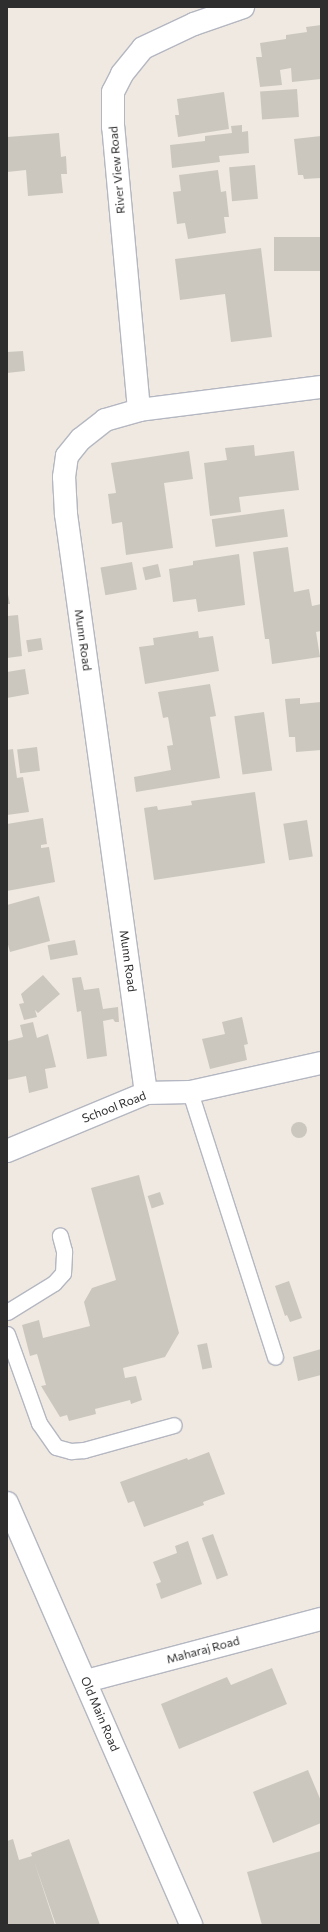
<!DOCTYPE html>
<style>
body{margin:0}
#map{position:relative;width:328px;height:1932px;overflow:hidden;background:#efe9e1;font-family:Commissioner,sans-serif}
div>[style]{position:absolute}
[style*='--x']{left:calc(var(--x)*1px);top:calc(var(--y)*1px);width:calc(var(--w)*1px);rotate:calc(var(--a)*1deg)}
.building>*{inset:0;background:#cbc7bf;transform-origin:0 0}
.round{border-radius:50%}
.roads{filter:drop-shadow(1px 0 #b4b7c1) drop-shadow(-1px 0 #b4b7c1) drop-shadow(0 1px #b4b7c1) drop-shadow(0 -1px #b4b7c1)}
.lane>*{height:15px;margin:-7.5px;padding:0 7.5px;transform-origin:7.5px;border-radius:7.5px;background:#fff}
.street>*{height:22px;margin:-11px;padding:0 11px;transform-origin:11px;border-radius:11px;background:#fff}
.secondary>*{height:22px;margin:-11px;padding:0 11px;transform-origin:11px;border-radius:11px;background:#fff}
span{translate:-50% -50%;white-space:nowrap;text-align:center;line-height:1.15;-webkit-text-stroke:4px #fff;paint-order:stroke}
.street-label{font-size:12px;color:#2e2e2e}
.frame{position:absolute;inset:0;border:8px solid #2e2e2e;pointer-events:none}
</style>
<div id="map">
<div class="building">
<div style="clip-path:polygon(321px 25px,321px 79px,292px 82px,291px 68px,280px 70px,282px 85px,260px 87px,256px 57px,262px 57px,260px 43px,286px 39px,286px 35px,307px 32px,306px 27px)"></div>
<div style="left:297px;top:89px;width:28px;height:37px;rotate:86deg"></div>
<div style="clip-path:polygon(224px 92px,229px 129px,178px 137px,175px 115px,179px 115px,177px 99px)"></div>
<div style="clip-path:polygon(242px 125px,242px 132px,248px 131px,249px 153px,219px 156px,220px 162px,172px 168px,170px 145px,205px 141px,205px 136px,232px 133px,231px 126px)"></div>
<div style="clip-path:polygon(59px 133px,61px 157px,66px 156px,67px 174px,61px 174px,63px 193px,28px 196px,26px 170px,7px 172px,7px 137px)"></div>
<div style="clip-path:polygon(321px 136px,321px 178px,304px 179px,303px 175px,298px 175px,294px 139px)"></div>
<div style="left:255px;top:165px;width:34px;height:26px;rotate:85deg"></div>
<div style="clip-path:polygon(218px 170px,221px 192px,226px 191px,229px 217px,224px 217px,226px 233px,188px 239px,185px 223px,177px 224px,173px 192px,181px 191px,179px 175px)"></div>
<div style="left:321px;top:237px;width:34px;height:47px;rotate:90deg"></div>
<div style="clip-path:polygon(261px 248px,272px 337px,231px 342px,225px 294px,180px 300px,175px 259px)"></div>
<div style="clip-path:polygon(23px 351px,25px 371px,7px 373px,7px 352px)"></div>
<div style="clip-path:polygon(254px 445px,255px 456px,294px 451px,299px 490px,239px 497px,241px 512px,210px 516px,204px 463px,227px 460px,225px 448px)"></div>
<div style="clip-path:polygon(189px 451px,193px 479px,164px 483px,173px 548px,126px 555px,122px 522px,112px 524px,108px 494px,116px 493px,111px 463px)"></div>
<div style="left:284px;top:509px;width:28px;height:73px;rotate:82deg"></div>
<div style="clip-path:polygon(288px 547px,294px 592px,309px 589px,312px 606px,321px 604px,321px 631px,316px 632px,320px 657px,272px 664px,269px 639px,265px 639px,253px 552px)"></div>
<div style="clip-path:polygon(239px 554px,245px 605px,198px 612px,196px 599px,173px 602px,169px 569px,193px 565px,193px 561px)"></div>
<div style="left:132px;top:562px;width:28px;height:32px;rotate:80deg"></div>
<div style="left:158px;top:564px;width:13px;height:16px;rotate:77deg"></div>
<div style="clip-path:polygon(7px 590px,10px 604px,7px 604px)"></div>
<div style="clip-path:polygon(18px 615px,22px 656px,7px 658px,7px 616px)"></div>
<div style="clip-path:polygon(198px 631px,199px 638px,213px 636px,219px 671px,145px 684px,139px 647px,154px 645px,153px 638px)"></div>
<div style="left:41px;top:638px;width:12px;height:15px;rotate:81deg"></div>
<div style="clip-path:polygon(25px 669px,29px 694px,7px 698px,7px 672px)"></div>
<div style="clip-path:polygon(210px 684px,216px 716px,210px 717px,220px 778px,136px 792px,134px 777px,171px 770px,167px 746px,173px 745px,168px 717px,163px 718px,158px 692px)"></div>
<div style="clip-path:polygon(300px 698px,300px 704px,321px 702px,321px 750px,296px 752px,295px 737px,289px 737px,285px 699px)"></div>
<div style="left:264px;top:712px;width:59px;height:30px;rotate:82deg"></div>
<div style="left:37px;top:747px;width:24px;height:20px;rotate:83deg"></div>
<div style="clip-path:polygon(13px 749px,17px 778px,23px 777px,29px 812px,7px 815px,7px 750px)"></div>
<div style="clip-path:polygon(255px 792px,265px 863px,154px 880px,144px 808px,157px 806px,158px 810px,192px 805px,191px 801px)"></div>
<div style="clip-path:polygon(43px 818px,47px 844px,41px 845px,41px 848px,49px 847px,55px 882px,7px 891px,7px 824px)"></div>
<div style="left:307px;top:820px;width:37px;height:24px;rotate:81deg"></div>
<div style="clip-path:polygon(39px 896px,50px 941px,10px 952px,7px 941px,7px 905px)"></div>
<div style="left:75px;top:940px;width:15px;height:28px;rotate:79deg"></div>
<div style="clip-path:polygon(43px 975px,60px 994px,38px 1013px,35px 1010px,37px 1017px,24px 1020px,19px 1004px,24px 1003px,21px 994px)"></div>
<div style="clip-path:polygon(81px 977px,84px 990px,99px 988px,103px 1009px,118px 1007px,119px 1022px,115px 1022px,113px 1019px,103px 1021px,107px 1056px,87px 1059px,81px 1011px,77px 1012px,72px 978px)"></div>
<div style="clip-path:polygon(242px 1017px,248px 1044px,244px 1045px,247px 1060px,210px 1069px,202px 1039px,225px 1034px,222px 1022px)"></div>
<div style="clip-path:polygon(33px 1022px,37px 1038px,48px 1034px,56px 1067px,45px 1069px,48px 1088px,29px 1093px,26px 1076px,7px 1080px,7px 1041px,23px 1037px,20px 1025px)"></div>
<div class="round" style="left:291px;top:1122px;width:16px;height:16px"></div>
<div style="clip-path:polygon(139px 1175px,179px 1333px,165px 1357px,123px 1368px,125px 1378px,136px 1376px,142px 1400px,131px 1404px,130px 1400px,95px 1409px,96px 1414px,69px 1421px,67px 1415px,60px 1417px,41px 1386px,46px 1385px,37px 1354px,30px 1356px,22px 1325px,39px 1320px,43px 1338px,90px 1326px,84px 1302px,92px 1288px,116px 1280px,91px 1188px)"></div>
<div style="left:160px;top:1192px;width:13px;height:13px;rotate:72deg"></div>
<div style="clip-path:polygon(289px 1281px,302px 1318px,290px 1322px,287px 1315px,285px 1316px,275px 1286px)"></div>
<div style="left:207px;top:1343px;width:25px;height:10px;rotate:78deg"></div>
<div style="clip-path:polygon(321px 1349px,321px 1375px,298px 1381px,293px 1357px)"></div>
<div style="clip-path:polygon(209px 1452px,225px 1494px,203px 1502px,204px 1505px,144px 1527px,134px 1501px,128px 1503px,120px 1482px,187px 1458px,188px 1460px)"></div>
<div style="left:213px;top:1534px;width:44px;height:12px;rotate:70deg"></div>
<div style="clip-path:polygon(188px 1541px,202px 1584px,161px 1599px,156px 1584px,161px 1582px,153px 1562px,177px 1553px,175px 1546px)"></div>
<div style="clip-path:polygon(272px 1668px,287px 1704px,179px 1749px,161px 1704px,227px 1677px,231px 1685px)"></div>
<div style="clip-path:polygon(308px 1770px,321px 1801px,321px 1823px,273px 1843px,253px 1792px)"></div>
<div style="clip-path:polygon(13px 1839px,19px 1860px,32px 1856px,31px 1853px,69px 1839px,100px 1925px,56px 1925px,34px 1861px,55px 1925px,7px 1925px,7px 1841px)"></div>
<div style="clip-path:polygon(321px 1851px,321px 1925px,262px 1925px,247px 1872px)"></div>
</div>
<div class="roads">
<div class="lane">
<div style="--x:190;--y:1092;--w:278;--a:72.2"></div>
<div style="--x:7;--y:1312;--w:55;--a:-31.7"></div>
<div style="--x:54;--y:1283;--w:13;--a:-48"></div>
<div style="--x:63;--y:1273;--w:22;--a:-87"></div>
<div style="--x:64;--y:1251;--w:16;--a:-105"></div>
<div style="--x:7;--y:1334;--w:95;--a:70.2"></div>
<div style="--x:39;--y:1423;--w:29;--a:55"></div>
<div style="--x:56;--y:1447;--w:16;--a:15"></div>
<div style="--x:71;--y:1451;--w:13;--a:-4"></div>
<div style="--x:84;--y:1450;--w:93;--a:-15.5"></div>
</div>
<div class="street">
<div style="--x:139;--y:410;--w:284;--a:-95.2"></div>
<div style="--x:113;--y:127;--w:35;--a:-90"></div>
<div style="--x:113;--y:92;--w:20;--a:-63"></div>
<div style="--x:122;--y:74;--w:33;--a:-51"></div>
<div style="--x:143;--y:48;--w:56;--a:-25.2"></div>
<div style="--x:194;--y:24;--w:52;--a:-19.1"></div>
<div style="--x:146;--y:1093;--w:585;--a:-97.87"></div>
<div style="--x:66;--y:514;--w:37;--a:-93"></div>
<div style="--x:64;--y:477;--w:21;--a:-82"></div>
<div style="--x:67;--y:456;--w:22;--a:-51"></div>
<div style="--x:81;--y:439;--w:31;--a:-38"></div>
<div style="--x:105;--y:420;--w:35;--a:-16"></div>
<div style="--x:139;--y:410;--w:183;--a:-7.2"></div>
<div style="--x:7;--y:1151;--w:151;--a:-22.6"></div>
<div style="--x:146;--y:1093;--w:44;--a:-1.3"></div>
<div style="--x:190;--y:1092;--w:134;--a:-12.5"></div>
<div style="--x:86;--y:1681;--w:243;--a:-14.8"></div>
</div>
<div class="secondary">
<div style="--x:7;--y:1503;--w:460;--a:66.4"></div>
</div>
</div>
<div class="street-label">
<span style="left:117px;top:170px;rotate:-95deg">River View Road</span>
<span style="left:83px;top:640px;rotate:82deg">Munn Road</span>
<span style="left:128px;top:961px;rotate:82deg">Munn Road</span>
<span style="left:114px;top:1107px;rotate:-21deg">School Road</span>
<span style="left:203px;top:1650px;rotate:-15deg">Maharaj Road</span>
<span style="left:100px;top:1714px;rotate:67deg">Old Main Road</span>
</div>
<div class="frame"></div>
</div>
